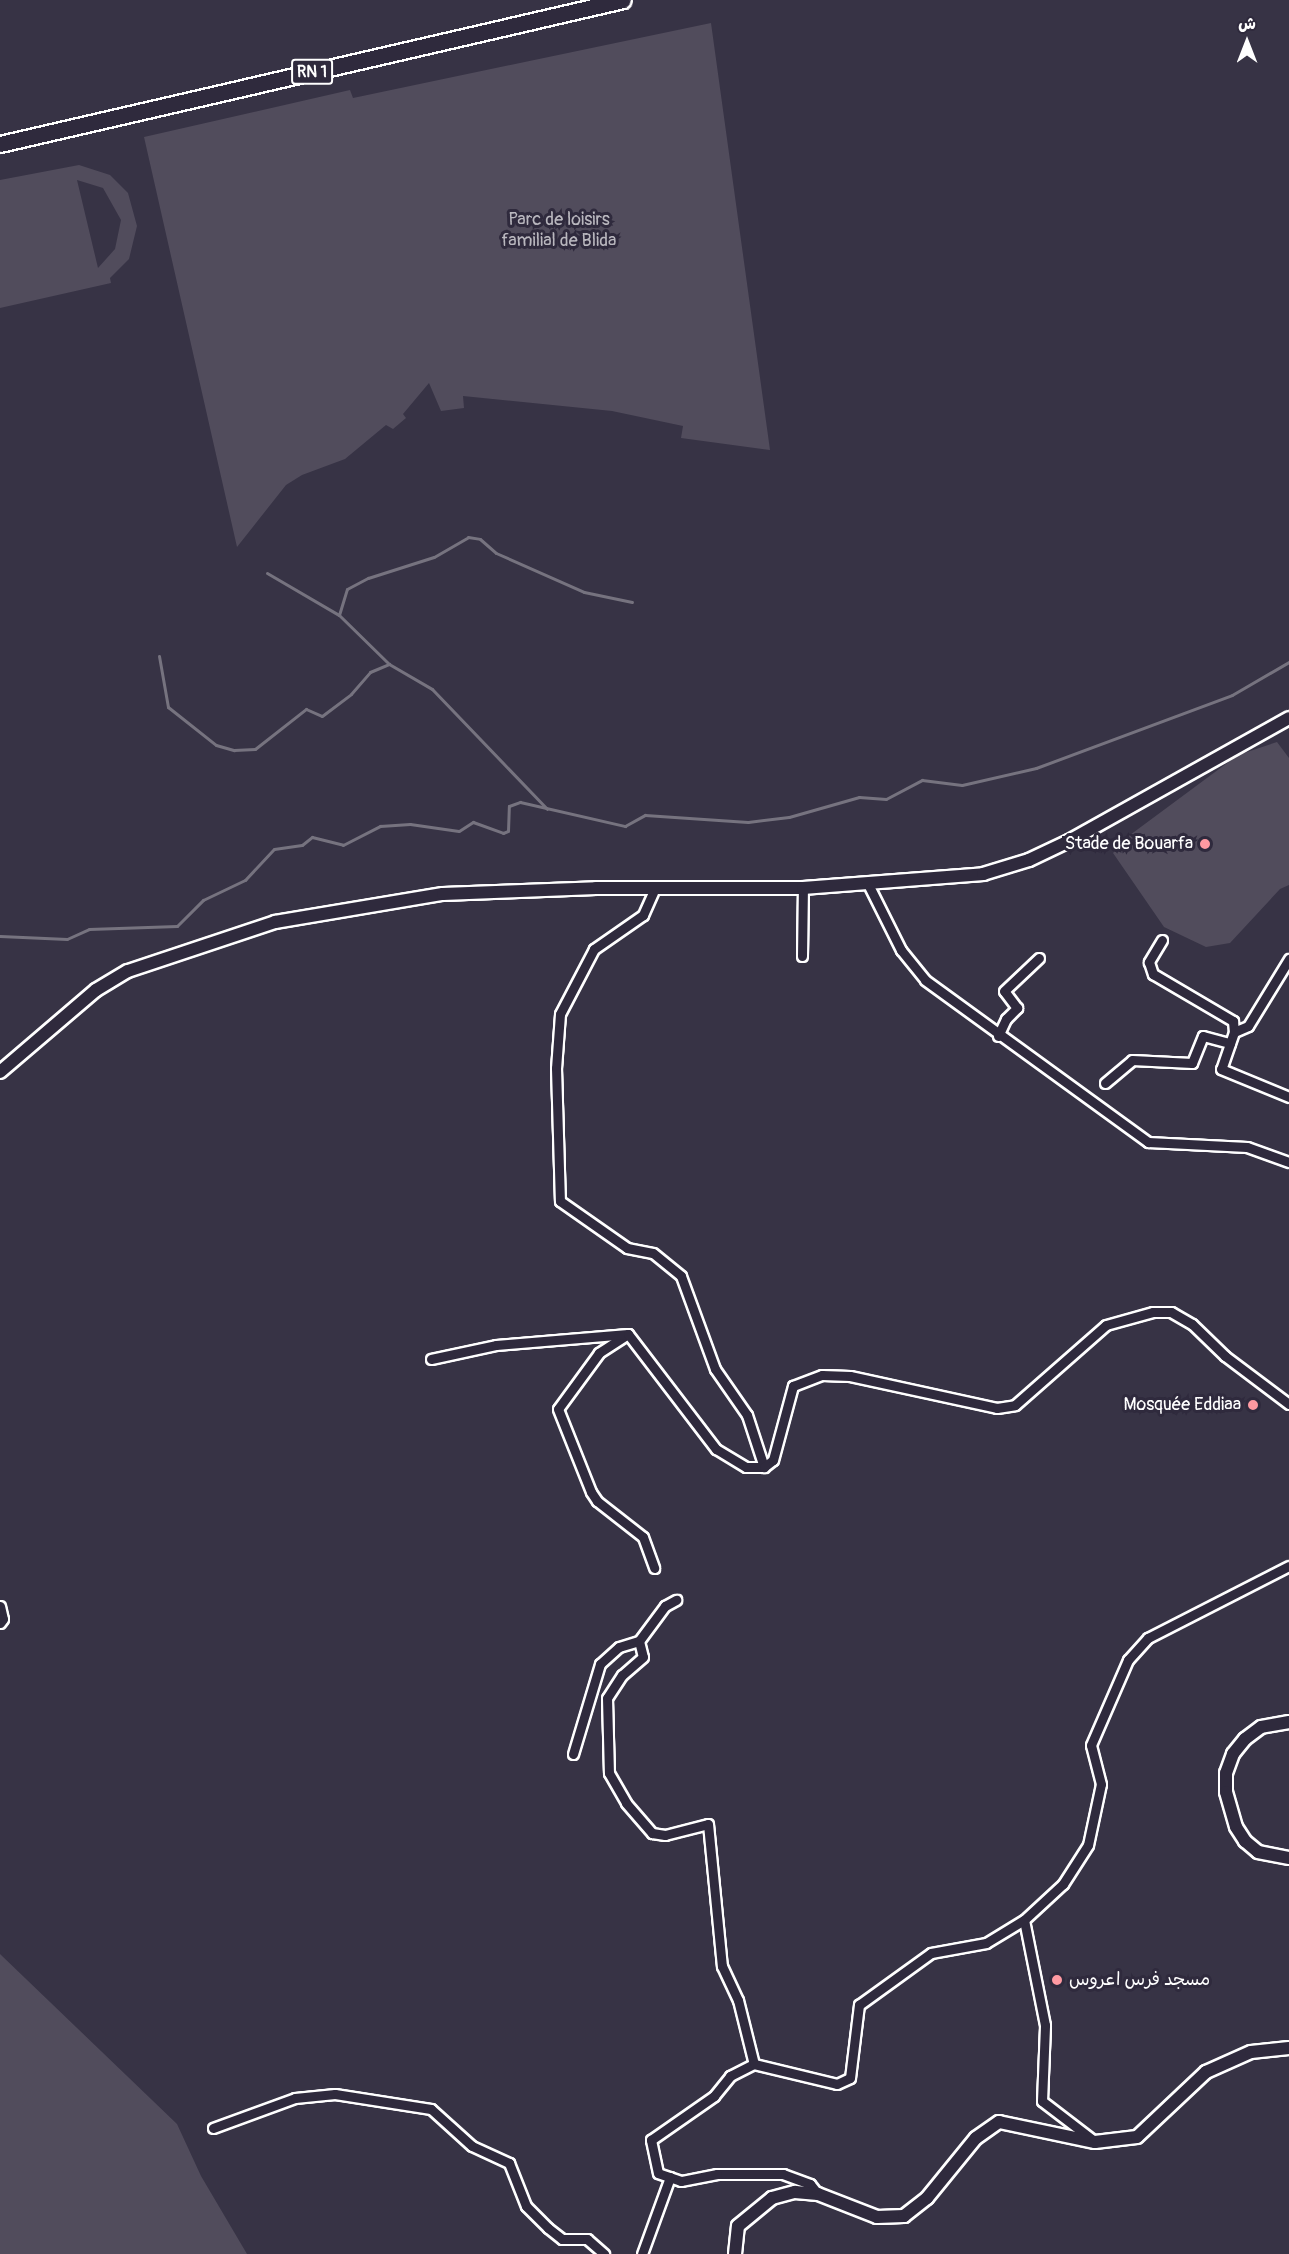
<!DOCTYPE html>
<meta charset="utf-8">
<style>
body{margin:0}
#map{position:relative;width:1289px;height:2254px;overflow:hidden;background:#373345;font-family:Pangolin,"Playpen Sans Arabic",sans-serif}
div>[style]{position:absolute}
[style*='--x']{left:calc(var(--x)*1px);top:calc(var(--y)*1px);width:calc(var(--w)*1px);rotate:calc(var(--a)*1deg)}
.green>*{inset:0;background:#514c5c}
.stream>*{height:3px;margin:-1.5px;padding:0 1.5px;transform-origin:1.5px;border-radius:1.5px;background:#76737f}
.roads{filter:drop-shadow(2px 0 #fff) drop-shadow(-2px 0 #fff) drop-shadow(0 2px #fff) drop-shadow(0 -2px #fff)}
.minor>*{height:9px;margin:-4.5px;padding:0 4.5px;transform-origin:4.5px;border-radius:4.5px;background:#2f2a3d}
.tertiary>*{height:12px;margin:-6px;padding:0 6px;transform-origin:6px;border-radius:6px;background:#2f2a3d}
.primary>*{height:15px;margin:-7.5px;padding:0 7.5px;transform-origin:7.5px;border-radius:7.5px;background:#2f2a3d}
.dots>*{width:16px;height:16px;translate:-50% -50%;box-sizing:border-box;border:3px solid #2f2a3d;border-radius:50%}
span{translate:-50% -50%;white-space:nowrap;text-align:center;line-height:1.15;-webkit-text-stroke:6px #2f2a3d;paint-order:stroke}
.shield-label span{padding:2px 4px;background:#2f2a3d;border:2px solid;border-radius:4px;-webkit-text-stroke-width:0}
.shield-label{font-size:16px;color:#fff;font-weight:700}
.park-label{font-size:18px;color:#b9b7be}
.poi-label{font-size:18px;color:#fff}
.right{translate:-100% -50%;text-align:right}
.left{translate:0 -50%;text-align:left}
.north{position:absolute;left:1217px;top:12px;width:60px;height:60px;-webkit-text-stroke:4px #2f2a3d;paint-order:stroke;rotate:0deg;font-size:16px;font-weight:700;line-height:24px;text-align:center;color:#fff}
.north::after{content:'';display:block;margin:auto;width:21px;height:27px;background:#fff;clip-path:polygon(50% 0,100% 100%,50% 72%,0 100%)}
</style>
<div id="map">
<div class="green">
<div style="clip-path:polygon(711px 23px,770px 450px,681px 438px,683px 426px,612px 411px,463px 396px,464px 408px,441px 411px,429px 383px,403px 414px,406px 418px,393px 429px,386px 425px,345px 459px,302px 475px,286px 485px,237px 547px,144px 137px,350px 90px,353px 98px)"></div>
<div style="clip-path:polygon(evenodd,79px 165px,110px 175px,128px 193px,137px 226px,129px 259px,110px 278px,111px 283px,0 308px,0 180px,79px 165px,77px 180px,103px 188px,121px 220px,115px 249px,98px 268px,77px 180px)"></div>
<div style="clip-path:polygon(1277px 742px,1289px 758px,1289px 885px,1280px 889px,1230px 943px,1206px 947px,1164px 927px,1113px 853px,1130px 835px,1238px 755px)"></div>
<div style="clip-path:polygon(0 1954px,177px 2124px,201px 2176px,247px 2254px,0 2254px)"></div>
</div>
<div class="stream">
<div style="--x:267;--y:573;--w:83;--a:30.3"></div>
<div style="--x:339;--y:615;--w:70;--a:44.4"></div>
<div style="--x:389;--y:664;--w:50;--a:30.2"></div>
<div style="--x:432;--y:689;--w:166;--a:46.2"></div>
<div style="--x:339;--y:615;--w:27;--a:-73"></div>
<div style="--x:347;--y:589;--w:24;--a:-28"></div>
<div style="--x:368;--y:578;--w:69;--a:-17.7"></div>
<div style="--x:434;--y:557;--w:39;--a:-30"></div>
<div style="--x:468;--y:537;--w:12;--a:9"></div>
<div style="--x:480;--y:539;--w:21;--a:41"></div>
<div style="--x:496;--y:553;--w:96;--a:23.9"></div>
<div style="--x:584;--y:592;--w:49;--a:11.8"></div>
<div style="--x:159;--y:656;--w:52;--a:80"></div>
<div style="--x:168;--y:707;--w:61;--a:38.4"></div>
<div style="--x:216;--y:745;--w:19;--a:16"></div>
<div style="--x:234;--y:750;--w:21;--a:-3"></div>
<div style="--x:255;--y:749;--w:65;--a:-38.1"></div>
<div style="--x:306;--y:709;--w:17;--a:24"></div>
<div style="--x:322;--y:716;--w:36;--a:-37"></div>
<div style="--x:351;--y:694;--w:29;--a:-49"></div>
<div style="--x:370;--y:672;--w:21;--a:-23"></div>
<div style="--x:0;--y:936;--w:67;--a:2.6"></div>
<div style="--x:67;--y:939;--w:24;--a:-24"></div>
<div style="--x:89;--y:929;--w:88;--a:-2"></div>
<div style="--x:177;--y:926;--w:37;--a:-45"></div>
<div style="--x:203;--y:900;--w:47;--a:-25.5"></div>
<div style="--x:245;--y:880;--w:42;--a:-46.9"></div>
<div style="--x:274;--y:849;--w:28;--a:-8"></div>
<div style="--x:302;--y:845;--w:13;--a:-39"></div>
<div style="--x:312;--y:837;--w:32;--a:14"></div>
<div style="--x:343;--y:845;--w:42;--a:-27.2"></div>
<div style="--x:380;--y:826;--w:30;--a:-4"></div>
<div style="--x:410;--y:824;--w:49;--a:8.1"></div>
<div style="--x:459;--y:831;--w:17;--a:-33"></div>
<div style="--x:473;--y:822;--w:32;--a:20"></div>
<div style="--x:503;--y:833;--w:5;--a:-22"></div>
<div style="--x:508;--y:831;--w:25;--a:-88"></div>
<div style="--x:509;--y:806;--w:12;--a:-20"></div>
<div style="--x:520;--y:802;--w:108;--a:12.9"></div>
<div style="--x:625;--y:826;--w:23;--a:-29"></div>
<div style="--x:645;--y:815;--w:103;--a:3.9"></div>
<div style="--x:748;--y:822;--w:41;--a:-7"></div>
<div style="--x:789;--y:817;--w:73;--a:-15.9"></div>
<div style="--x:859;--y:797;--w:27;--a:4"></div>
<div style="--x:886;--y:799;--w:41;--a:-27.8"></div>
<div style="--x:922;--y:780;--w:40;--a:7.1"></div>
<div style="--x:962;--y:785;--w:76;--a:-12.9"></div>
<div style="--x:1036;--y:768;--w:209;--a:-20.4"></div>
<div style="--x:1232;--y:695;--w:66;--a:-30.1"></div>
</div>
<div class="roads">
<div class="minor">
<div style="--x:868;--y:884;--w:74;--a:63.4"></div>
<div style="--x:901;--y:950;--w:38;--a:51"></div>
<div style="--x:925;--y:980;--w:276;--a:36"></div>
<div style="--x:1148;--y:1142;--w:99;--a:2.9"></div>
<div style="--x:1247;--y:1147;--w:45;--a:19.7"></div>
<div style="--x:655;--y:888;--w:30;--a:114"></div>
<div style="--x:643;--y:915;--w:60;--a:145.2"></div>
<div style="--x:594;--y:949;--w:73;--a:117.6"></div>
<div style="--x:560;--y:1014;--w:54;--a:94.2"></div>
<div style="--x:556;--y:1068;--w:133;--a:88.3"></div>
<div style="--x:560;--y:1201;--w:82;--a:35"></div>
<div style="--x:627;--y:1248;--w:26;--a:11"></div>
<div style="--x:653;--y:1253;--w:36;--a:39"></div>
<div style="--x:681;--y:1276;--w:99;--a:69.9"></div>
<div style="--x:715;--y:1369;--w:56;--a:55.2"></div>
<div style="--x:747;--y:1415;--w:55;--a:71.9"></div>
<div style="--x:1162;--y:940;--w:26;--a:121"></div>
<div style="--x:1149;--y:962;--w:13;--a:72"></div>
<div style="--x:1153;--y:974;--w:93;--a:30.4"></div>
<div style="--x:1233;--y:1021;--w:11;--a:85"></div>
<div style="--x:1234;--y:1032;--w:39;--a:109"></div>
<div style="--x:1221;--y:1069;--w:74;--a:22.4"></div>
<div style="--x:802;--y:956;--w:68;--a:-89.2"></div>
<div style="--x:1234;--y:1032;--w:15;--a:-23"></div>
<div style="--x:1248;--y:1026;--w:79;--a:-58.5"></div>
<div style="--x:998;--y:1036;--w:19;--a:-65"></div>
<div style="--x:1006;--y:1019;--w:16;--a:-45"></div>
<div style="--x:1017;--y:1008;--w:21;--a:-127"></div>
<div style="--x:1004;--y:991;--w:48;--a:-43.3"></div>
<div style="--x:1105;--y:1083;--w:35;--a:-40"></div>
<div style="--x:1132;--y:1060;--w:60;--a:2.9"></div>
<div style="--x:1192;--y:1063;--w:29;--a:-68"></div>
<div style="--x:1203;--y:1036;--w:28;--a:15"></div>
<div style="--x:628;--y:1334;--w:35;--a:147"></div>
<div style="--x:599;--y:1353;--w:69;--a:126.2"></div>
<div style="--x:558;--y:1409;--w:89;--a:68.3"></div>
<div style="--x:591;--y:1492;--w:11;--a:56"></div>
<div style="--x:597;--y:1501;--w:58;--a:38"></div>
<div style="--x:643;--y:1537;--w:33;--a:70"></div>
<div style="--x:431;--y:1359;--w:66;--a:-12.2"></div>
<div style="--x:496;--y:1345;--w:132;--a:-4.8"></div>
<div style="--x:628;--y:1334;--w:145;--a:52.6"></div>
<div style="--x:716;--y:1449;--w:35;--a:31"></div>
<div style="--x:746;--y:1467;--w:18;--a:0"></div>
<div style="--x:764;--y:1467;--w:11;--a:-38"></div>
<div style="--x:773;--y:1460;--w:77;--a:-74.9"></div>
<div style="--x:793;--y:1386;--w:31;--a:-21"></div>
<div style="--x:822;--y:1375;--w:28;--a:2"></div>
<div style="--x:850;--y:1376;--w:150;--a:12.3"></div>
<div style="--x:997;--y:1408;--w:18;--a:-9"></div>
<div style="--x:1015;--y:1405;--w:121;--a:-41.3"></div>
<div style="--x:1106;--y:1325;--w:49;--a:-15.5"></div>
<div style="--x:1153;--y:1312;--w:18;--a:0"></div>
<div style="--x:1171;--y:1312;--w:24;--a:30"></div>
<div style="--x:1192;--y:1324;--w:46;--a:44.1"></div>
<div style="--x:1225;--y:1356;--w:80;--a:36.9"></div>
<div style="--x:0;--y:1606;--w:13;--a:77"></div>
<div style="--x:3;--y:1619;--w:5;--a:127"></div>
<div style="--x:639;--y:1641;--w:16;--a:76"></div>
<div style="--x:643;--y:1657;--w:28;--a:139"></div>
<div style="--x:622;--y:1675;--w:27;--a:123"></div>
<div style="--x:607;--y:1698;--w:75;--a:88.5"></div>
<div style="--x:609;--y:1773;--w:34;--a:60"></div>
<div style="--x:626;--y:1803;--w:40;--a:49"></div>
<div style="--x:652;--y:1833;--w:13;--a:9"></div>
<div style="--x:665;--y:1835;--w:44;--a:-14.3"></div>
<div style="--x:708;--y:1824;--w:143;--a:84.4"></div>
<div style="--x:722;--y:1966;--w:38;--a:65"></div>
<div style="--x:738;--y:2000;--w:66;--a:76"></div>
<div style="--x:573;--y:1754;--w:94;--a:-73.3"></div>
<div style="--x:600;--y:1664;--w:25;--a:-42"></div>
<div style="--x:619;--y:1647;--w:21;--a:-17"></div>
<div style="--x:639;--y:1641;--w:44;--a:-53.4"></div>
<div style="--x:665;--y:1606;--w:13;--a:-29"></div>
<div style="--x:213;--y:2128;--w:87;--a:-20.1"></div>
<div style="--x:295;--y:2098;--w:40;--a:-5.7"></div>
<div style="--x:335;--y:2094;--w:97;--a:8.9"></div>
<div style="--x:431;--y:2109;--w:55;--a:42.1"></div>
<div style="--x:472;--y:2146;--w:41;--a:24.7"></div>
<div style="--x:509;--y:2163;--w:46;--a:68.4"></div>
<div style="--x:526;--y:2206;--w:31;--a:45"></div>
<div style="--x:548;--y:2228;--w:18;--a:38"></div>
<div style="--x:562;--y:2239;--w:25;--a:0"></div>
<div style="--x:587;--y:2239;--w:23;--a:41"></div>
<div style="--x:1093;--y:2140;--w:64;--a:-142.6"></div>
<div style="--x:1042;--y:2101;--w:76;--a:-87.7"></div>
<div style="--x:1045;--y:2025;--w:107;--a:-101.3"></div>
<div style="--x:1024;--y:1920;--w:53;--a:-42.7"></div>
<div style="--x:1063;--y:1884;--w:46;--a:-57.3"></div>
<div style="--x:1088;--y:1845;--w:62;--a:-78"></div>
<div style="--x:1101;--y:1784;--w:40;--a:-104.4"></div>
<div style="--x:1091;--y:1745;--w:93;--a:-66.5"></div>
<div style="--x:1128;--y:1660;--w:30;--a:-48"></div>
<div style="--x:1148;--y:1638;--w:158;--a:-27.1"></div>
<div style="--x:818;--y:2194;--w:13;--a:-129"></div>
<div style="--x:810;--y:2184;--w:29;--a:-160"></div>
<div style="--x:783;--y:2174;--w:66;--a:180"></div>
<div style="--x:717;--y:2174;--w:37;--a:169"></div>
<div style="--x:681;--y:2181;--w:24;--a:-161"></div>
<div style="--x:658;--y:2173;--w:34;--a:-102"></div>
<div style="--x:651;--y:2140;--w:77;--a:-34.9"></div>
<div style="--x:714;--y:2096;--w:26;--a:-51"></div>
<div style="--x:730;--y:2076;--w:27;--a:-27"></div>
<div style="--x:754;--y:2064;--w:85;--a:13.5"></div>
<div style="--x:837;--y:2084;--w:14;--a:-25"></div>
<div style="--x:850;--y:2078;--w:74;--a:-83"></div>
<div style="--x:859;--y:2005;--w:89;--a:-35.8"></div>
<div style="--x:931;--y:1953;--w:56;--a:-10.3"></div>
<div style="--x:986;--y:1943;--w:44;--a:-31.2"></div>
<div style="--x:642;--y:2254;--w:82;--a:-70"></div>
</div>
<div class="tertiary">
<div style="--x:0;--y:1072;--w:126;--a:-40.5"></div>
<div style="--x:96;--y:990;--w:37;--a:-31"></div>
<div style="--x:128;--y:971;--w:155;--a:-18.4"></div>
<div style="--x:275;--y:922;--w:170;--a:-9.5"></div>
<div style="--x:443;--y:894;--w:153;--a:-2.2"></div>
<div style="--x:596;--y:888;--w:207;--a:0"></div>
<div style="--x:803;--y:888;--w:181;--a:-4.4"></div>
<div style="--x:983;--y:874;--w:48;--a:-16.9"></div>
<div style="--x:1029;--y:860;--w:44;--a:-25.4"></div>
<div style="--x:1069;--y:841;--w:252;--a:-29.2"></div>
<div style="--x:1289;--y:1722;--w:28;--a:170"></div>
<div style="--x:1261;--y:1727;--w:20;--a:143"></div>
<div style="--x:1245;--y:1739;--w:19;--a:129"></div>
<div style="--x:1233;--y:1754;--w:20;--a:110"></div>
<div style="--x:1226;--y:1773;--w:19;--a:90"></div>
<div style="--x:1226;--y:1792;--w:36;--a:74"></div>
<div style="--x:1236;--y:1827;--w:17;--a:57"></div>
<div style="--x:1245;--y:1841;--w:17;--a:40"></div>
<div style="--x:1258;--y:1852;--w:32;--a:11"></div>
<div style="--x:735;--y:2254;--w:28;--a:-84"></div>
<div style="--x:738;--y:2226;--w:44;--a:-39.5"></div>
<div style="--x:772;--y:2198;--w:24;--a:-15"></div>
<div style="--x:795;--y:2192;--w:23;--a:5"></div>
<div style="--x:818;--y:2194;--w:63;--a:21.3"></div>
<div style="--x:877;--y:2217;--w:27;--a:-2"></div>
<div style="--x:904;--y:2216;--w:29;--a:-38"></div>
<div style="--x:927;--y:2198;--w:77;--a:-50.8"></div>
<div style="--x:976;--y:2138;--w:28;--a:-35"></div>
<div style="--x:999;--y:2122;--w:98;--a:11.8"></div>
<div style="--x:1095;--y:2142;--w:42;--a:-6.8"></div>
<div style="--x:1137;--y:2137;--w:95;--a:-43.3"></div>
<div style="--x:1206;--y:2072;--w:49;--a:-24"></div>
<div style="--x:1251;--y:2052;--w:38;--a:-6"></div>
</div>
<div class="primary">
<div style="--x:0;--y:144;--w:639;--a:-13.01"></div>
</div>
</div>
<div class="dots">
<div style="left:1205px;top:844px;background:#ff9aa2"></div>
<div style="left:1253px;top:1405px;background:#ff9aa2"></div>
<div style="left:1057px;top:1980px;background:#ff9aa2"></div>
</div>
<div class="shield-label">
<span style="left:312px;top:72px">RN 1</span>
</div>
<div class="park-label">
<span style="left:559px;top:231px">Parc de loisirs<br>familial de Blida</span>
</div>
<div class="poi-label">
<span class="right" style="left:1193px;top:844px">Stade de Bouarfa</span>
<span class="right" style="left:1241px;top:1405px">Mosquée Eddiaa</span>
<span class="left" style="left:1069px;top:1980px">مسجد فرس اعروس</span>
</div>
<div class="north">ش</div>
</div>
